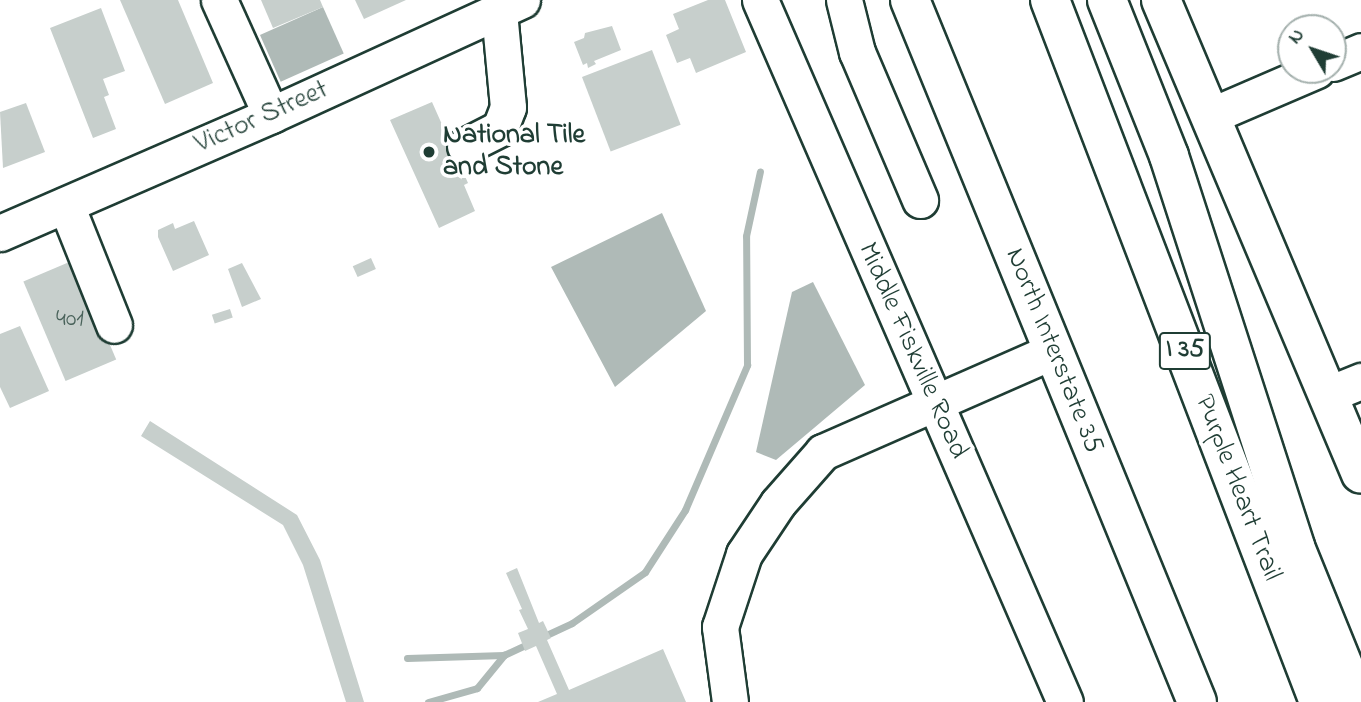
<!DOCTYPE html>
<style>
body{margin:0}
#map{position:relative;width:1361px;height:702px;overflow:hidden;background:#fff;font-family:"Indie Flower",sans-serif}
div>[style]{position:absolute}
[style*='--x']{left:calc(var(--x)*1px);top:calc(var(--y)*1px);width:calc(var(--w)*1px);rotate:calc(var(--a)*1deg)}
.water>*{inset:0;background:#afbab7;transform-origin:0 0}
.stream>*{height:7px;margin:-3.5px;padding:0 3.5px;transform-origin:3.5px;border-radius:3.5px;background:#afbab7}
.building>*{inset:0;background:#c7cfcc;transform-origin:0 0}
.roads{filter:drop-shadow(2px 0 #1f3d34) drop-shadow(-2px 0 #1f3d34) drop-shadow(0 2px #1f3d34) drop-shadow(0 -2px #1f3d34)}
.minor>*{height:35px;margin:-17.5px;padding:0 17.5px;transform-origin:17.5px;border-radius:17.5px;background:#fff}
.major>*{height:38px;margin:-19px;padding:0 19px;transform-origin:19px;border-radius:19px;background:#fff}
.highway>*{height:38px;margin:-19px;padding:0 19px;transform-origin:19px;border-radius:19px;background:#fff}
.dots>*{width:19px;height:19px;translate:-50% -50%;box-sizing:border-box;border:4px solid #fff;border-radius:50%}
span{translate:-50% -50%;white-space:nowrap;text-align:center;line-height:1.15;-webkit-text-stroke:7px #fff;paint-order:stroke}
.number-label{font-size:24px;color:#49625a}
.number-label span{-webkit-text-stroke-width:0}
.shield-label span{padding:2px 5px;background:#fff;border:2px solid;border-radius:5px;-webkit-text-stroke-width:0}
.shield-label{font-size:26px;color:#1f3d34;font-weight:700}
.street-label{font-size:28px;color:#1f3d34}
.poi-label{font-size:28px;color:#1f3d34;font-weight:700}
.left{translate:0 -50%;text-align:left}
.north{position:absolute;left:1277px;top:14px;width:70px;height:70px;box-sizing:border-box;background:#fff;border:2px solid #a5b1ae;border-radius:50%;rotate:309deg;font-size:19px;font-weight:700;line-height:28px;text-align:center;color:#1f3d34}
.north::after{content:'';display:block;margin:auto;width:24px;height:32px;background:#1f3d34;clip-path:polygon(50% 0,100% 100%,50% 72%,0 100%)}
</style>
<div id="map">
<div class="water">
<div style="left:323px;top:7px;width:51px;height:69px;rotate:66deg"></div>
<div style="clip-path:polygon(662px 213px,706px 311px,615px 387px,551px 267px)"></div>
<div style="clip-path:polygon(813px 282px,865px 385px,776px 460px,756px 452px,792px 292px)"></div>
</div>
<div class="stream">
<div style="--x:542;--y:637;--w:33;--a:-25"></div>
<div style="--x:572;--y:623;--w:89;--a:-34.9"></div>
<div style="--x:645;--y:572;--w:74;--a:-57.2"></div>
<div style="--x:685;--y:510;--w:158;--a:-66.8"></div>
<div style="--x:747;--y:365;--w:129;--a:-90.4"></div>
<div style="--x:746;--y:236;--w:66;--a:-77.8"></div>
<div style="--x:407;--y:658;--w:97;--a:-1.8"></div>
<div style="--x:504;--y:655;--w:31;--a:-25"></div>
<div style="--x:428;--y:702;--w:51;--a:-15.9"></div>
<div style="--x:477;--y:688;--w:43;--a:-50.7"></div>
</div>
<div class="building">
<div style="clip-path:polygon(120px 0,178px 0,213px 83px,165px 104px)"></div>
<div style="clip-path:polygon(261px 0,320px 0,323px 7px,273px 28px)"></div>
<div style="clip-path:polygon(355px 0,406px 0,364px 19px)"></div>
<div style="clip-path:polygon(708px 0,725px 0,746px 52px,696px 73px,690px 58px,677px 63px,666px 35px,679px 29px,673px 14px)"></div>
<div style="clip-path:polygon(101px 8px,125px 71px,103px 79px,109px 95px,104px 97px,116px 129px,93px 138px,50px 28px)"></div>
<div style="clip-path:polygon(612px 26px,621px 50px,594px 61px,596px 64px,588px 68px,587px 63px,583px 65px,574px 42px,584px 38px,585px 33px)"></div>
<div style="left:652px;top:50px;width:80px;height:75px;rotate:69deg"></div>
<div style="clip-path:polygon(432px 102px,468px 183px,464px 185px,475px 211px,439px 228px,390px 120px)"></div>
<div style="clip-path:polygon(26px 103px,45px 152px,3px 168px,0 112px)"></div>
<div style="clip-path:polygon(194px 221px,209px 255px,173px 271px,158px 237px,158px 230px,173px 223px,175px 229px)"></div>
<div style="left:371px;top:258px;width:12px;height:20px;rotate:66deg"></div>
<div style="left:74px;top:260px;width:108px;height:55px;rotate:67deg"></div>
<div style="clip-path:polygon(242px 263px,261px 299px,242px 307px,228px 269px)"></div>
<div style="left:230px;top:309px;width:9px;height:19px;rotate:72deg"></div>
<div style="clip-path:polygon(20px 326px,49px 391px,10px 408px,0 387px,0 334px)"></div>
<div style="clip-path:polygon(150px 421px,297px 515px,320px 560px,364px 702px,346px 702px,303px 565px,283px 525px,141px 436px)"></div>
<div style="clip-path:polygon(517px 568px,539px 623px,543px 621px,551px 638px,547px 640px,569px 690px,663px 649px,686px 702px,538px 702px,557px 694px,536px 646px,525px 651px,518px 633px,528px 629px,519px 610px,522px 609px,506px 573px)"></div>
</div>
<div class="roads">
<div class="minor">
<div style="--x:219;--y:0;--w:126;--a:65.7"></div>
<div style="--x:760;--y:0;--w:765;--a:66.52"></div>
<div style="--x:844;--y:0;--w:54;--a:76"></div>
<div style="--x:857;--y:52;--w:161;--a:66.9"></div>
<div style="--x:1333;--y:63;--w:30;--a:-23"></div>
<div style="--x:1210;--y:116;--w:116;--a:-23.3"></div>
<div style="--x:465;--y:146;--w:39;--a:-27"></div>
<div style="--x:500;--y:128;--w:22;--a:-69"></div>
<div style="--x:508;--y:107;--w:96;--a:-95.4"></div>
<div style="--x:66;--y:205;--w:129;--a:68.2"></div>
<div style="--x:0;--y:233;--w:296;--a:-23.5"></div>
<div style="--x:271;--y:115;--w:276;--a:-24.6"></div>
<div style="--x:1329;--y:394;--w:35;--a:-22"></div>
<div style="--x:730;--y:702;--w:76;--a:-97.6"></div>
<div style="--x:720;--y:627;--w:77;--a:-71.8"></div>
<div style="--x:744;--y:554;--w:61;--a:-56.3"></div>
<div style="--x:778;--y:503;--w:68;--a:-48.6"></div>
<div style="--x:823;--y:452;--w:251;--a:-23.7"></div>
</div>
<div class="major">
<div style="--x:910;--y:0;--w:758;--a:67.76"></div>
<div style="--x:1161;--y:0;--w:514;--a:67.12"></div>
</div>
<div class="highway">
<div style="--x:1050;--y:0;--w:752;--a:69.03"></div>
<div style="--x:1107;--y:0;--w:168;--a:68.3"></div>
<div style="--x:1169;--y:156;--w:411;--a:72.1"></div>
<div style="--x:1295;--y:547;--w:167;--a:67.9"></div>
</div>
</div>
<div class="dots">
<div style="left:429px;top:152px;background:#1f3d34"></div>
</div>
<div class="number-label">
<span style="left:70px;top:320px">401</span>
</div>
<div class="shield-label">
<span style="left:1185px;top:351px">I 35</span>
</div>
<div class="street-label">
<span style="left:262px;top:118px;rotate:-24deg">Victor Street</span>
<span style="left:912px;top:351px;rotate:66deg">Middle Fiskville Road</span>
<span style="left:1053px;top:351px;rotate:68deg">North Interstate 35</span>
<span style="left:1237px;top:488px;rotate:69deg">Purple Heart Trail</span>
</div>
<div class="poi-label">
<span class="left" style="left:443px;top:152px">National Tile<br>and Stone</span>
</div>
<div class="north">N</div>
</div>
